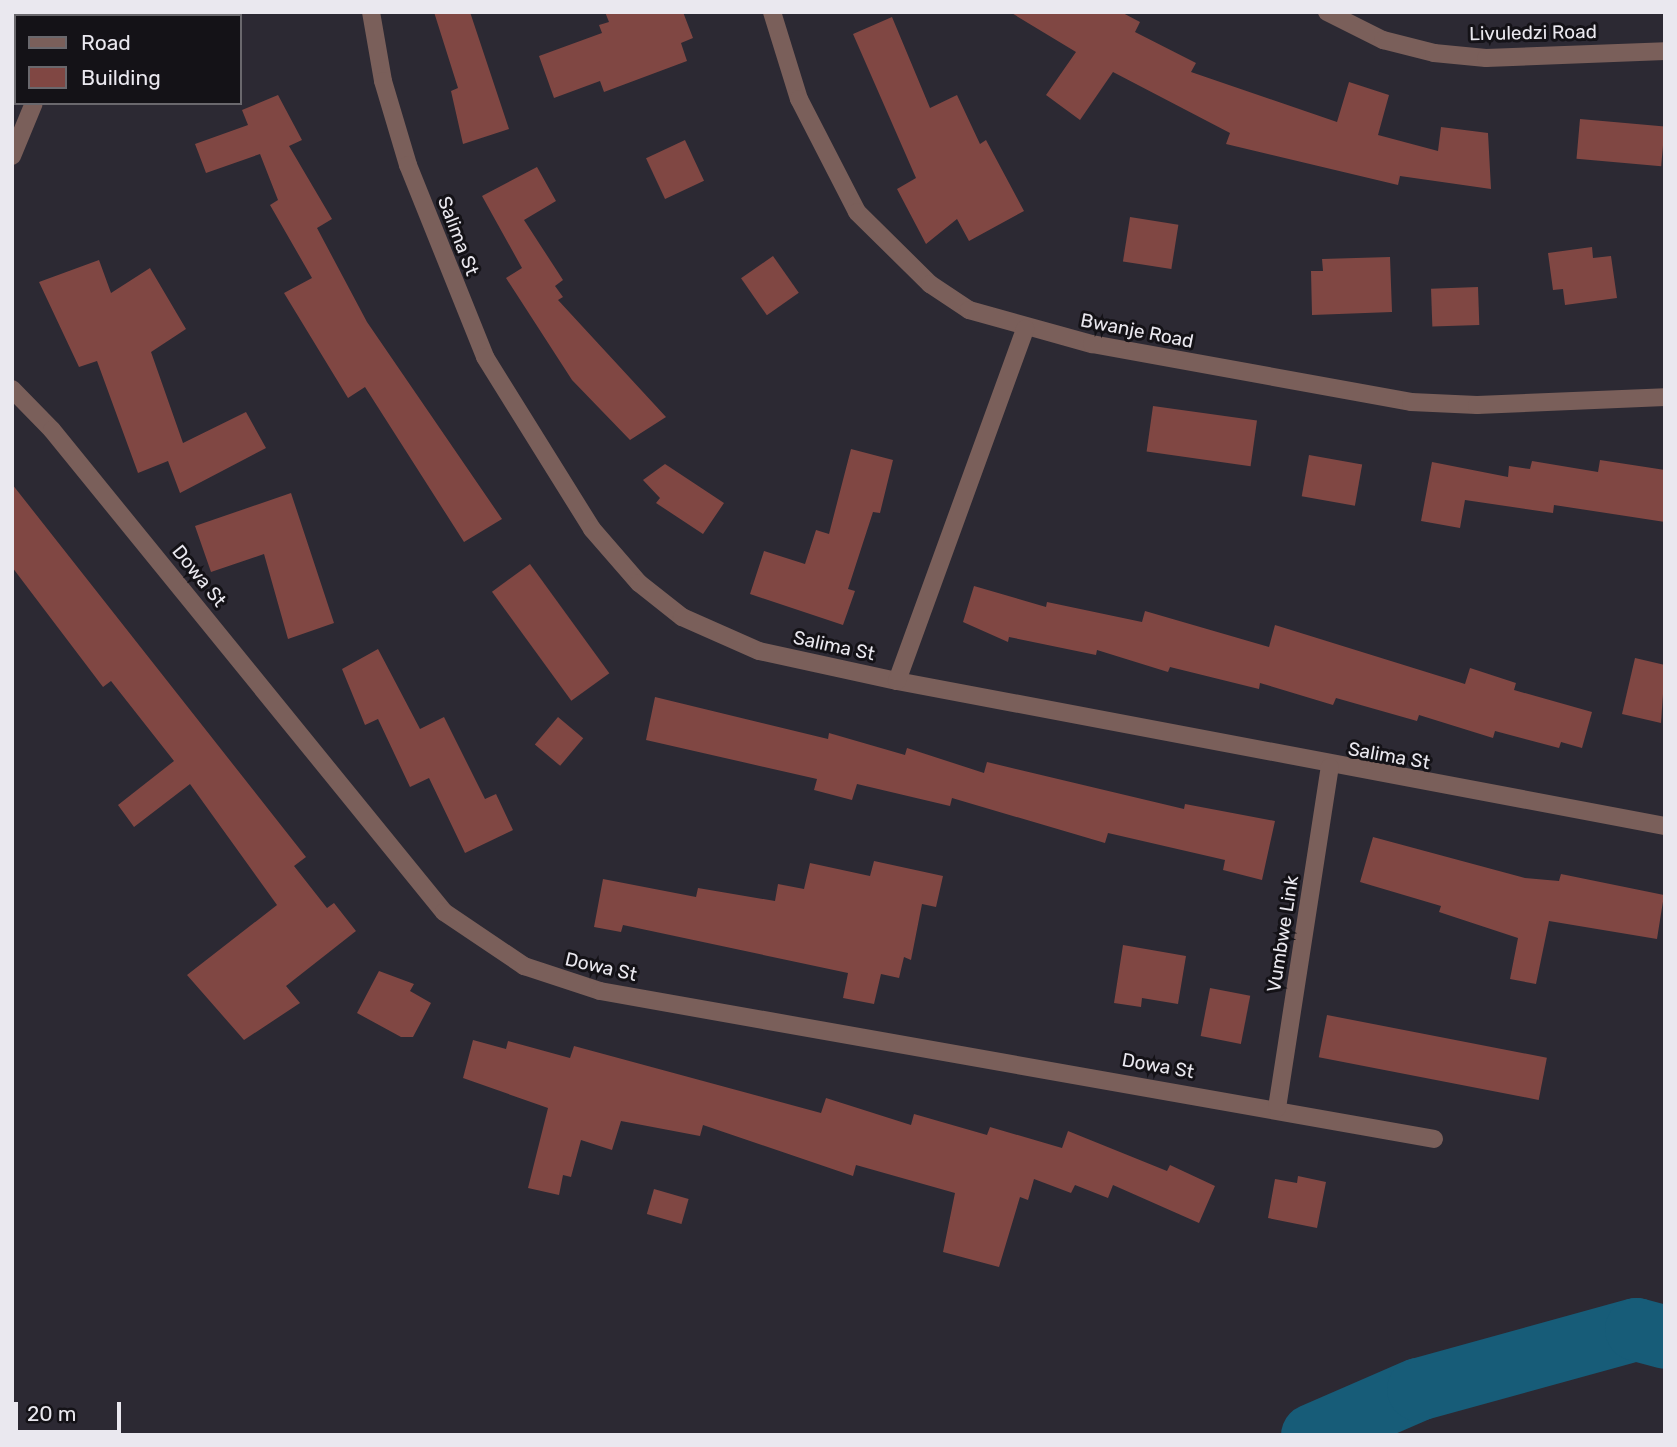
<!DOCTYPE html>
<style>
body{margin:0}
#map{position:relative;width:1677px;height:1447px;overflow:hidden;background:#2c2933;font-family:Rubik,sans-serif}
div>[style]{position:absolute}
[style*='--x']{left:calc(var(--x)*1px);top:calc(var(--y)*1px);width:calc(var(--w)*1px);rotate:calc(var(--a)*1deg)}
.river>*{height:63px;margin:-31.5px;padding:0 31.5px;transform-origin:31.5px;border-radius:31.5px;background:#175c78}
.building>*{inset:0;background:#804743;transform-origin:0 0}
.minor>*{height:18px;margin:-9px;padding:0 9px;transform-origin:9px;border-radius:9px;background:#7a5f5a}
span{translate:-50% -50%;white-space:nowrap;text-align:center;line-height:1.15;-webkit-text-stroke:6px #141217;paint-order:stroke}
.street-label{font-size:19px;color:#eae8ef}
.frame{position:absolute;inset:0;border:14px solid #eae8ef;pointer-events:none}
.legend{position:absolute;left:14px;top:14px;width:228px;height:91px;box-sizing:border-box;background:#141217;border:2px solid #6a686d;margin:0;padding:9px 12px;list-style:none;font-size:21px;color:#eae8ef}
.legend li{display:flex;align-items:center;gap:14px;height:35px}
.legend b{width:35px;border:2px solid #6a686d}
.scale{position:absolute;left:14px;top:1402px;width:107px;height:32px;box-sizing:border-box;border:4px solid #eae8ef;border-top:0;padding-left:9px;font-size:21px;line-height:24px;white-space:nowrap;color:#eae8ef;-webkit-text-stroke:5px #141217;paint-order:stroke}
</style>
<div id="map">
<div class="river">
<div style="--x:1312;--y:1435;--w:116;--a:-23.5"></div>
<div style="--x:1418;--y:1389;--w:226;--a:-15.4"></div>
<div style="--x:1636;--y:1329;--w:30;--a:15"></div>
</div>
<div class="building">
<div style="clip-path:polygon(434px 12px,470px 12px,509px 129px,463px 144px,451px 91px,458px 88px)"></div>
<div style="clip-path:polygon(605px 12px,683px 12px,693px 38px,681px 43px,687px 61px,604px 92px,600px 81px,554px 98px,539px 56px,602px 33px,599px 25px,609px 22px)"></div>
<div style="clip-path:polygon(1010px 12px,1121px 12px,1140px 22px,1135px 32px,1196px 63px,1191px 72px,1337px 122px,1349px 82px,1389px 95px,1378px 135px,1438px 151px,1441px 127px,1488px 133px,1491px 189px,1400px 176px,1398px 185px,1226px 144px,1230px 133px,1113px 72px,1080px 120px,1046px 95px,1076px 52px)"></div>
<div style="clip-path:polygon(892px 17px,930px 108px,957px 95px,980px 144px,986px 140px,1024px 211px,969px 241px,957px 219px,926px 244px,897px 189px,916px 178px,853px 34px)"></div>
<div style="clip-path:polygon(278px 95px,302px 140px,289px 146px,332px 219px,317px 228px,367px 322px,502px 519px,464px 542px,365px 387px,348px 398px,284px 293px,312px 278px,270px 205px,278px 200px,260px 154px,206px 173px,195px 144px,248px 125px,242px 110px)"></div>
<div style="left:1580px;top:119px;width:85px;height:40px;rotate:5deg"></div>
<div style="left:685px;top:140px;width:45px;height:43px;rotate:65deg"></div>
<div style="clip-path:polygon(537px 167px,556px 201px,524px 220px,563px 280px,555px 286px,563px 297px,558px 300px,666px 417px,630px 440px,572px 380px,506px 278px,522px 268px,482px 196px)"></div>
<div style="left:1130px;top:217px;width:49px;height:45px;rotate:9deg"></div>
<div style="clip-path:polygon(1592px 247px,1593px 258px,1611px 256px,1617px 298px,1565px 305px,1563px 289px,1553px 290px,1548px 253px)"></div>
<div style="left:773px;top:256px;width:45px;height:39px;rotate:55deg"></div>
<div style="clip-path:polygon(1390px 257px,1392px 312px,1312px 315px,1311px 271px,1323px 271px,1322px 259px)"></div>
<div style="clip-path:polygon(99px 260px,111px 293px,150px 268px,186px 329px,151px 352px,183px 443px,246px 412px,266px 448px,180px 493px,168px 461px,138px 473px,97px 361px,79px 367px,39px 282px)"></div>
<div style="left:1478px;top:287px;width:38px;height:47px;rotate:88deg"></div>
<div style="left:1153px;top:406px;width:105px;height:46px;rotate:8deg"></div>
<div style="clip-path:polygon(851px 449px,893px 460px,880px 513px,873px 512px,848px 589px,855px 591px,843px 625px,750px 594px,764px 551px,805px 564px,816px 530px,829px 534px)"></div>
<div style="left:1309px;top:455px;width:54px;height:42px;rotate:10deg"></div>
<div style="clip-path:polygon(1600px 460px,1665px 470px,1665px 522px,1554px 505px,1553px 513px,1465px 500px,1460px 528px,1421px 521px,1432px 462px,1508px 477px,1509px 466px,1530px 469px,1532px 461px,1598px 472px)"></div>
<div style="clip-path:polygon(665px 464px,724px 503px,703px 534px,656px 503px,660px 498px,643px 480px)"></div>
<div style="clip-path:polygon(12px 484px,306px 857px,294px 866px,327px 908px,334px 903px,356px 931px,286px 986px,300px 1003px,244px 1040px,187px 975px,277px 905px,190px 784px,134px 827px,118px 805px,174px 761px,111px 681px,103px 687px,12px 567px)"></div>
<div style="clip-path:polygon(291px 493px,334px 623px,288px 639px,264px 554px,211px 572px,195px 526px)"></div>
<div style="left:530px;top:564px;width:135px;height:47px;rotate:54deg"></div>
<div style="clip-path:polygon(974px 586px,1046px 607px,1047px 602px,1142px 622px,1145px 611px,1269px 647px,1275px 625px,1465px 684px,1470px 668px,1516px 683px,1514px 690px,1592px 712px,1582px 748px,1561px 742px,1559px 748px,1495px 731px,1493px 738px,1419px 715px,1417px 721px,1336px 698px,1333px 705px,1260px 683px,1259px 689px,1170px 667px,1168px 672px,1097px 650px,1096px 655px,1009px 637px,1008px 642px,963px 622px)"></div>
<div style="clip-path:polygon(378px 649px,420px 729px,444px 717px,485px 799px,496px 794px,513px 830px,465px 853px,429px 778px,410px 787px,378px 719px,365px 725px,342px 669px)"></div>
<div style="clip-path:polygon(1635px 658px,1665px 665px,1661px 723px,1622px 714px)"></div>
<div style="clip-path:polygon(655px 697px,828px 739px,829px 733px,905px 755px,907px 748px,984px 773px,987px 762px,1184px 809px,1185px 804px,1275px 821px,1262px 880px,1223px 870px,1225px 860px,1108px 833px,1105px 843px,952px 798px,950px 806px,857px 784px,852px 800px,814px 790px,817px 779px,646px 740px)"></div>
<div style="left:558px;top:717px;width:33px;height:36px;rotate:40deg"></div>
<div style="clip-path:polygon(1373px 837px,1525px 878px,1559px 881px,1561px 874px,1664px 895px,1657px 939px,1549px 921px,1536px 984px,1510px 979px,1518px 938px,1439px 912px,1441px 906px,1360px 882px)"></div>
<div style="clip-path:polygon(874px 861px,943px 876px,936px 907px,922px 904px,911px 960px,904px 957px,899px 978px,881px 974px,874px 1004px,843px 998px,848px 973px,623px 925px,621px 932px,594px 927px,603px 879px,696px 897px,698px 888px,775px 901px,778px 884px,804px 889px,810px 863px,870px 876px)"></div>
<div style="clip-path:polygon(1123px 945px,1186px 956px,1178px 1004px,1142px 998px,1141px 1007px,1114px 1003px)"></div>
<div style="clip-path:polygon(379px 971px,414px 984px,410px 991px,431px 1003px,413px 1037px,401px 1037px,357px 1013px)"></div>
<div style="left:1210px;top:988px;width:41px;height:49px;rotate:11deg"></div>
<div style="left:1327px;top:1015px;width:224px;height:43px;rotate:11deg"></div>
<div style="clip-path:polygon(473px 1040px,506px 1049px,508px 1041px,570px 1058px,574px 1046px,821px 1113px,826px 1098px,911px 1125px,914px 1114px,987px 1135px,990px 1127px,1062px 1148px,1068px 1131px,1167px 1171px,1170px 1165px,1215px 1186px,1199px 1223px,1113px 1185px,1108px 1198px,1075px 1185px,1071px 1193px,1034px 1179px,1028px 1200px,1020px 1197px,999px 1267px,943px 1252px,955px 1193px,856px 1165px,853px 1176px,703px 1125px,700px 1136px,621px 1121px,612px 1150px,581px 1140px,571px 1177px,563px 1175px,559px 1195px,528px 1188px,548px 1108px,463px 1078px)"></div>
<div style="clip-path:polygon(1298px 1176px,1326px 1182px,1317px 1228px,1268px 1218px,1275px 1179px,1297px 1183px)"></div>
<div style="left:654px;top:1189px;width:36px;height:26px;rotate:16deg"></div>
</div>
<div class="minor">
<div style="--x:371;--y:12;--w:70;--a:80.1"></div>
<div style="--x:383;--y:81;--w:88;--a:73.4"></div>
<div style="--x:408;--y:165;--w:207;--a:68.1"></div>
<div style="--x:485;--y:357;--w:203;--a:58.1"></div>
<div style="--x:592;--y:529;--w:72;--a:49"></div>
<div style="--x:639;--y:583;--w:55;--a:38.3"></div>
<div style="--x:682;--y:617;--w:84;--a:23.8"></div>
<div style="--x:759;--y:651;--w:141;--a:12.3"></div>
<div style="--x:897;--y:681;--w:782;--a:10.69"></div>
<div style="--x:772;--y:12;--w:91;--a:72.8"></div>
<div style="--x:799;--y:99;--w:127;--a:62.8"></div>
<div style="--x:857;--y:212;--w:103;--a:44.6"></div>
<div style="--x:930;--y:284;--w:47;--a:33.7"></div>
<div style="--x:969;--y:310;--w:128;--a:15.5"></div>
<div style="--x:1092;--y:344;--w:324;--a:10.3"></div>
<div style="--x:1411;--y:402;--w:66;--a:2.6"></div>
<div style="--x:1477;--y:405;--w:188;--a:-2.4"></div>
<div style="--x:1327;--y:12;--w:63;--a:26.6"></div>
<div style="--x:1383;--y:40;--w:53;--a:14.3"></div>
<div style="--x:1434;--y:53;--w:52;--a:5.5"></div>
<div style="--x:1486;--y:58;--w:179;--a:-2.2"></div>
<div style="--x:70;--y:16;--w:4;--a:-76"></div>
<div style="--x:12;--y:156;--w:57;--a:-67.5"></div>
<div style="--x:12;--y:389;--w:57;--a:45.7"></div>
<div style="--x:52;--y:430;--w:621;--a:50.88"></div>
<div style="--x:444;--y:912;--w:97;--a:34"></div>
<div style="--x:524;--y:966;--w:80;--a:18.2"></div>
<div style="--x:600;--y:991;--w:847;--a:10.06"></div>
<div style="--x:897;--y:681;--w:375;--a:-70"></div>
<div style="--x:1277;--y:1108;--w:345;--a:-81.2"></div>
</div>
<div class="street-label">
<span style="left:1533px;top:33px;rotate:-1deg">Livuledzi Road</span>
<span style="left:458px;top:236px;rotate:69deg">Salima St</span>
<span style="left:1137px;top:331px;rotate:11deg">Bwanje Road</span>
<span style="left:199px;top:576px;rotate:51deg">Dowa St</span>
<span style="left:834px;top:646px;rotate:12deg">Salima St</span>
<span style="left:1389px;top:756px;rotate:10deg">Salima St</span>
<span style="left:1283px;top:934px;rotate:-81deg">Vumbwe Link</span>
<span style="left:601px;top:967px;rotate:13deg">Dowa St</span>
<span style="left:1158px;top:1066px;rotate:10deg">Dowa St</span>
</div>
<div class="frame"></div>
<ul class="legend">
<li><b style="height:9px;background:#7a5f5a"></b>Road</li>
<li><b style="height:19px;background:#804743"></b>Building</li>
</ul>
<div class="scale">20 m</div>
</div>
